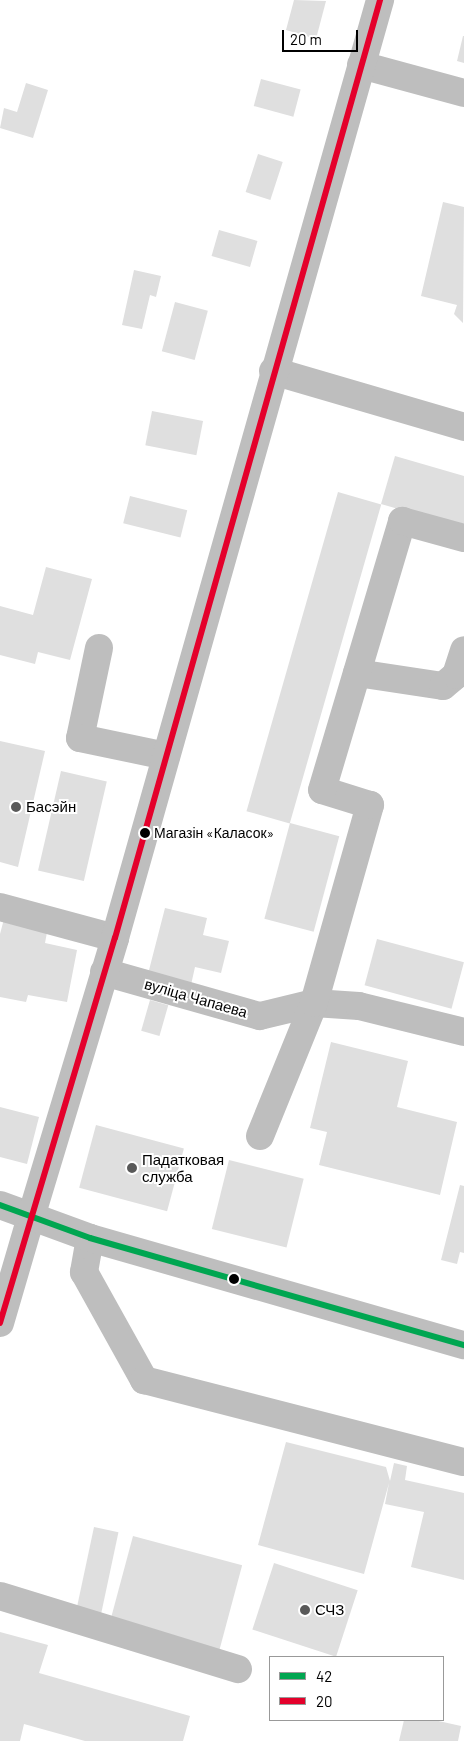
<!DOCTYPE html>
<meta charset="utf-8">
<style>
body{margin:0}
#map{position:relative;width:464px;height:1741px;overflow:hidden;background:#fff;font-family:Barlow,sans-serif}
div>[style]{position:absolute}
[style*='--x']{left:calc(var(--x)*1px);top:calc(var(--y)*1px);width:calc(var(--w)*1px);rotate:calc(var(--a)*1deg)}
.building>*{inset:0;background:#dfdfdf;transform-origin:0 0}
.minor>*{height:28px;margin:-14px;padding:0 14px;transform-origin:14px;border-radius:14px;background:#bebebe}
.major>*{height:28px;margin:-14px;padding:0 14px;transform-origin:14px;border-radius:14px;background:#bebebe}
.bus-1>*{height:6px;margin:-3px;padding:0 3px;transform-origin:3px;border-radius:3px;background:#00a651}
.bus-2>*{height:6px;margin:-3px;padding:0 3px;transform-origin:3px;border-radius:3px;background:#e4002b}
.dots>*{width:14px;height:14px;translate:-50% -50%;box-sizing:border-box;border:2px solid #fff;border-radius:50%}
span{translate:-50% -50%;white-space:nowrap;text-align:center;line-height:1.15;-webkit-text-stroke:4px #fff;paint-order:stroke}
.bus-label{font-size:14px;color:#000}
.left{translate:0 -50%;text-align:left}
.poi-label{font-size:15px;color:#000}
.street-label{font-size:15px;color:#000}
.legend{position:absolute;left:269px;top:1656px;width:175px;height:65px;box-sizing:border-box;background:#fff;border:1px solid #999;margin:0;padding:6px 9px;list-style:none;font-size:15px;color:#000}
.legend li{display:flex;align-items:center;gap:10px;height:25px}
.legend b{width:25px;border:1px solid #999}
.scale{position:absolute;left:282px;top:30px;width:76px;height:22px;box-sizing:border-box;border:2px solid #000;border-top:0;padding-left:6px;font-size:15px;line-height:18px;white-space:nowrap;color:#000;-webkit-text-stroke:4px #fff;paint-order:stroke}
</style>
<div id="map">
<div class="building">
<div style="clip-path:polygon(294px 0,326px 1px,316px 39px,286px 30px)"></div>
<div style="clip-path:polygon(463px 36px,464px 36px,464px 63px,457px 61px)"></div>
<div style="left:261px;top:79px;width:41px;height:28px;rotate:15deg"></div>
<div style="clip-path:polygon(26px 83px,48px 90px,33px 138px,0 128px,4px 108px,17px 112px)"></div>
<div style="left:258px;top:154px;width:26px;height:40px;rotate:18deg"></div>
<div style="clip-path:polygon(443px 202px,464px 207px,463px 323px,454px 314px,457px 305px,421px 296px)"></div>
<div style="left:219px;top:230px;width:40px;height:27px;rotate:16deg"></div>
<div style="clip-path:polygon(134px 270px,161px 276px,156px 297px,150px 295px,142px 329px,122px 325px)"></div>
<div style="left:175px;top:302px;width:34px;height:51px;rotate:15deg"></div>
<div style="left:152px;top:411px;width:52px;height:35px;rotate:11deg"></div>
<div style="clip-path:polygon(395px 456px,464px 476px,464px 528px,381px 504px)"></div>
<div style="left:338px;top:492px;width:45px;height:332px;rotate:16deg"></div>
<div style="left:130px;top:496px;width:59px;height:28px;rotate:14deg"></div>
<div style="clip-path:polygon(46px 567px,92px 579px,70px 660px,38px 652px,35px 664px,0 655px,0 606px,33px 615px)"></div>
<div style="clip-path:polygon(0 741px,45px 751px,18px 867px,0 862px)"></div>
<div style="left:61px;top:771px;width:47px;height:102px;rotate:13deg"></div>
<div style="left:290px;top:823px;width:51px;height:99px;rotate:15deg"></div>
<div style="clip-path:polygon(165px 908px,207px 918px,203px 935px,229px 941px,221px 973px,195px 967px,191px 985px,148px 974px)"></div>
<div style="clip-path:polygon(4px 919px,48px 927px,45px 943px,77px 950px,67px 1002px,28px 995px,26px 1002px,0 997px,0 934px)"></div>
<div style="left:377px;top:939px;width:90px;height:48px;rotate:15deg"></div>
<div style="left:150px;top:1000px;width:19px;height:32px;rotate:16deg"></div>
<div style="clip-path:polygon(331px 1042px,408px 1061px,397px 1107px,457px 1122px,440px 1195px,319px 1165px,327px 1132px,310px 1128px)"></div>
<div style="clip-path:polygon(0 1107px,39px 1117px,27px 1164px,0 1157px)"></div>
<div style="left:96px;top:1125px;width:91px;height:65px;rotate:15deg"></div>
<div style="left:229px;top:1160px;width:77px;height:71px;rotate:14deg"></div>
<div style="clip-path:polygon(460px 1185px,464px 1186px,464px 1253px,460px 1252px,457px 1264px,441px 1260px)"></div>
<div style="clip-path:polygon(286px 1442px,386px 1467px,390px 1481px,394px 1463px,407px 1466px,405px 1480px,464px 1493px,464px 1580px,411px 1567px,424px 1512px,385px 1504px,389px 1483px,364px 1574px,258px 1545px)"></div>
<div style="left:94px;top:1527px;width:25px;height:91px;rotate:12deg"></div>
<div style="left:133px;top:1536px;width:113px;height:92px;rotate:15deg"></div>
<div style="left:274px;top:1563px;width:88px;height:70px;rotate:18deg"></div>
<div style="clip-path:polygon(0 1632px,48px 1645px,39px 1673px,190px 1716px,183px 1741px,85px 1741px,24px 1724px,20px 1741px,0 1741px)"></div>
<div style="clip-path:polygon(404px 1720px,434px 1720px,461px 1726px,458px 1741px,399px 1741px)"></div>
</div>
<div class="minor">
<div style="--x:361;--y:65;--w:107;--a:15.2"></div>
<div style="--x:273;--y:371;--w:199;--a:16.3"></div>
<div style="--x:99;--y:648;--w:92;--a:101.9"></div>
<div style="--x:80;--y:738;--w:88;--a:11.8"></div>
<div style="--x:357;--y:673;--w:87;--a:8.6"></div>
<div style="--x:443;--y:686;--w:17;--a:-40"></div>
<div style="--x:456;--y:675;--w:26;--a:-72"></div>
<div style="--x:0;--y:907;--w:119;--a:15.1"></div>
<div style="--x:104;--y:972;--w:162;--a:15.8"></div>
<div style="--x:260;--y:1016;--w:56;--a:-13.5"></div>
<div style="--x:314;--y:1003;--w:45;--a:3.8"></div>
<div style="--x:359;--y:1006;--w:108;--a:13.9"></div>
<div style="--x:260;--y:1136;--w:144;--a:-67.9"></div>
<div style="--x:314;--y:1003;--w:206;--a:-74.2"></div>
<div style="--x:370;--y:805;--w:50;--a:-162.6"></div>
<div style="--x:322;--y:790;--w:281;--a:-73.4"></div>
<div style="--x:402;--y:521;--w:64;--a:15.3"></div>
<div style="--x:90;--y:1238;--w:35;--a:100"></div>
<div style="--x:84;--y:1272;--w:124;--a:60.9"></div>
<div style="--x:144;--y:1380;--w:330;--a:14.4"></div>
<div style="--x:0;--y:1323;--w:110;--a:-73.7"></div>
<div style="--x:0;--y:1596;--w:249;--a:17.1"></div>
</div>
<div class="major">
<div style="--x:0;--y:1205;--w:96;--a:20.1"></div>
<div style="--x:90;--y:1238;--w:389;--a:16"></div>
<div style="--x:31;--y:1217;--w:291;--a:-73.2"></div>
<div style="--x:115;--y:938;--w:975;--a:-74.22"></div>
</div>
<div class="bus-1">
<div style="--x:0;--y:1205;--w:96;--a:20.1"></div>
<div style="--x:90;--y:1238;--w:389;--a:16"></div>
</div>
<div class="bus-2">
<div style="--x:0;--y:1323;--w:402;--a:-73.4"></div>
<div style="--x:115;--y:938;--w:975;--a:-74.22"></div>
</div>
<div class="dots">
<div style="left:16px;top:807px;background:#595959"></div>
<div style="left:145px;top:833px;background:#000"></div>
<div style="left:132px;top:1168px;background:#595959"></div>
<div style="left:234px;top:1279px;background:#000"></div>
<div style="left:305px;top:1610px;background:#595959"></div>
</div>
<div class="bus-label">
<span class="left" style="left:154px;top:833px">Магазін «Каласок»</span>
</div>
<div class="poi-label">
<span class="left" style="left:26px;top:807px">Басэйн</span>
<span class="left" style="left:142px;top:1168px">Падатковая<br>служба</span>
<span class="left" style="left:315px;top:1610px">СЧЗ</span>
</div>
<div class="street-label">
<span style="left:196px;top:998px;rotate:16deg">вуліца Чапаева</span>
</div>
<ul class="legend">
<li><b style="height:6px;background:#00a651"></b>42</li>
<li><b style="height:6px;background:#e4002b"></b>20</li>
</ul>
<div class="scale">20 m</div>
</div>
